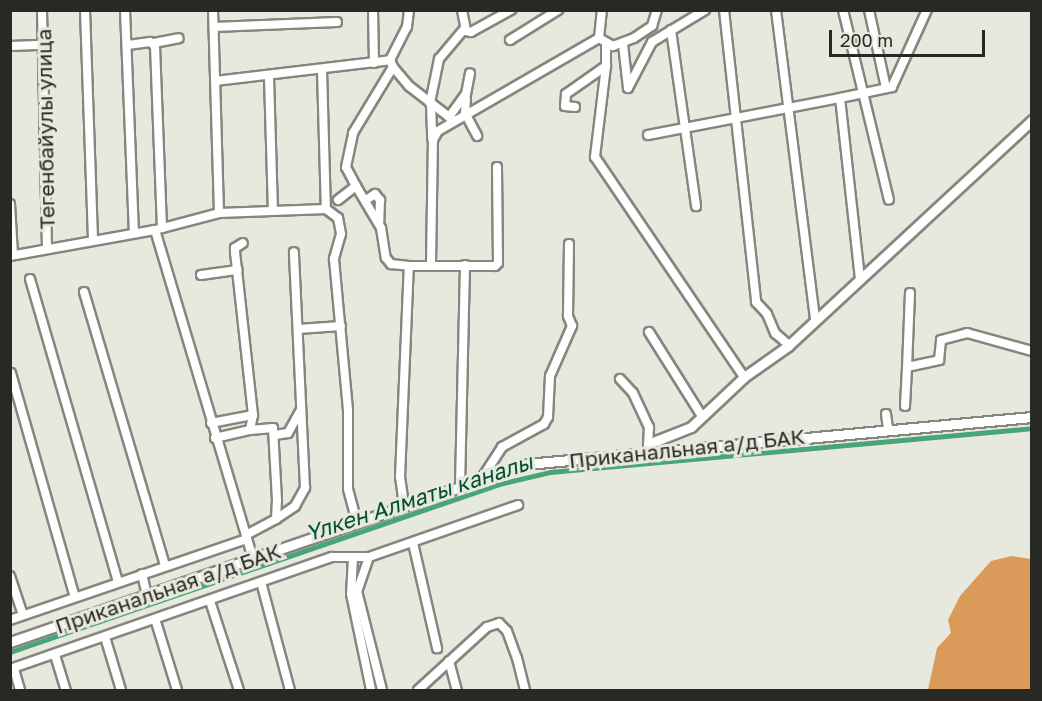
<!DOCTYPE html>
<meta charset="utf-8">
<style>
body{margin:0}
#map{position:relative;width:1042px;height:701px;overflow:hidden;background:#e7e8de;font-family:"Golos Text",sans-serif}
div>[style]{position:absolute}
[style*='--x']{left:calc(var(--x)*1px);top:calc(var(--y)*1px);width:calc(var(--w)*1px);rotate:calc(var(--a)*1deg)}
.forest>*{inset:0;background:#d99a5a}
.canal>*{height:5px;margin:-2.5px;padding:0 2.5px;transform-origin:2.5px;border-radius:2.5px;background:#48a479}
.roads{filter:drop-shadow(2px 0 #85867d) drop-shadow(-2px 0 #85867d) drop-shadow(0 2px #85867d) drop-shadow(0 -2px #85867d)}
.minor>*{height:8px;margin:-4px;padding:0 4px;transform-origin:4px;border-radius:4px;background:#fff}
.major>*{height:9px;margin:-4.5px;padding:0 4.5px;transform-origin:4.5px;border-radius:4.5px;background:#fff}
span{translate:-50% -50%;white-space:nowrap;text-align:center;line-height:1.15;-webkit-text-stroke:6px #e7e8de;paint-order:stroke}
.street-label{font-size:21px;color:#282825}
.water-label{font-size:22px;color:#024f32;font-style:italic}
.frame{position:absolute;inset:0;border:12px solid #282825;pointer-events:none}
.scale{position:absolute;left:829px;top:30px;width:156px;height:27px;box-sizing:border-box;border:3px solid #282825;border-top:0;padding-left:8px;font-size:18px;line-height:21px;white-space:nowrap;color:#282825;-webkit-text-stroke:4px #e7e8de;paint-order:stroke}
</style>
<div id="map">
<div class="forest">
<div style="clip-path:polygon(1012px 556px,1031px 559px,1031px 690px,928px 690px,937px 648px,951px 633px,948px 620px,960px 596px,991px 561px)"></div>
</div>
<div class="canal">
<div style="--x:10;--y:652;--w:517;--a:-18.96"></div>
<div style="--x:499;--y:484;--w:52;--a:-13.2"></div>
<div style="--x:550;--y:472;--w:484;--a:-5.2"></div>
</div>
<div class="roads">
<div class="minor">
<div style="--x:42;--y:10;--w:238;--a:88.8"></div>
<div style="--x:85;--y:10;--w:230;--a:88"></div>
<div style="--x:125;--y:10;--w:223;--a:87.7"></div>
<div style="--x:213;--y:10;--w:203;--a:88.3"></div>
<div style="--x:373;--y:10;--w:53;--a:88.9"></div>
<div style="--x:462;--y:10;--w:21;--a:79"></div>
<div style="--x:466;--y:31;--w:5;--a:11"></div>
<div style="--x:471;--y:32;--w:46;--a:-28.8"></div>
<div style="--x:724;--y:10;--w:294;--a:83.7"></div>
<div style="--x:756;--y:302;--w:16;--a:47"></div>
<div style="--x:767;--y:314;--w:21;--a:67"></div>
<div style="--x:775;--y:333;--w:18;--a:41"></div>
<div style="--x:776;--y:10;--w:312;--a:82.8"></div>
<div style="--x:843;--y:10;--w:195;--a:76.4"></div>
<div style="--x:869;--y:10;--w:80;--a:77.7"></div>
<div style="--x:214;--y:27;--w:123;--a:-2.3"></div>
<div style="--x:671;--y:30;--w:178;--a:81.9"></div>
<div style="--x:599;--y:38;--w:28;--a:-84"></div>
<div style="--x:510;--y:40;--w:57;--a:-32"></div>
<div style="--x:154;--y:43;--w:25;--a:-11"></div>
<div style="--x:623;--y:44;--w:44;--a:83.5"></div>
<div style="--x:628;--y:88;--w:52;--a:-62.4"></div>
<div style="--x:652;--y:42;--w:62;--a:-31.1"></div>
<div style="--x:128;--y:45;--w:22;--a:-8"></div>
<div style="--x:150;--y:42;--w:6;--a:39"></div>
<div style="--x:155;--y:46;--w:182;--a:87.8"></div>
<div style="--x:10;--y:46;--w:33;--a:-2"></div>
<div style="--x:606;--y:66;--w:92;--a:96.9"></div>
<div style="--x:595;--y:157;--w:266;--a:55.9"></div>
<div style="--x:393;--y:67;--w:25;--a:50"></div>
<div style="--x:409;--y:86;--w:56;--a:37.7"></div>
<div style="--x:322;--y:70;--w:139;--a:88.4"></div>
<div style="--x:269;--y:77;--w:132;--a:88.3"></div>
<div style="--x:215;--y:81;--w:176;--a:-6.8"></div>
<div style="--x:466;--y:99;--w:14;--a:94"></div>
<div style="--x:465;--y:113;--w:26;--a:62"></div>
<div style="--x:430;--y:103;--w:45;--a:-78.4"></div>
<div style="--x:439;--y:59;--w:40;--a:-50"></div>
<div style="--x:431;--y:104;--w:35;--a:88"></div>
<div style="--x:575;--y:107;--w:10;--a:-174"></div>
<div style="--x:565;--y:106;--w:12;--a:-85"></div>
<div style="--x:566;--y:94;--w:49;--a:-35"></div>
<div style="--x:606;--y:66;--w:23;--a:-90"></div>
<div style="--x:449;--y:117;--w:29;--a:-54"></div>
<div style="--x:466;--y:94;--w:21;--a:-79"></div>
<div style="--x:648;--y:135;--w:196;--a:-10.9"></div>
<div style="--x:356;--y:186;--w:49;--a:59.2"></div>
<div style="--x:381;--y:228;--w:30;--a:81"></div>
<div style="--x:386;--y:258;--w:8;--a:50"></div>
<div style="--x:391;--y:264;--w:18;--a:6"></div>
<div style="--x:338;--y:200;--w:23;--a:-38"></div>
<div style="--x:356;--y:186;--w:21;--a:-118"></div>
<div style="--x:346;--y:167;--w:35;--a:-78"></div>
<div style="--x:353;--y:133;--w:77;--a:-58.8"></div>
<div style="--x:393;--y:67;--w:8;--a:-113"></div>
<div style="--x:390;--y:60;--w:37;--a:-63"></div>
<div style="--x:407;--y:27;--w:17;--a:-83"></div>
<div style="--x:366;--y:200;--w:11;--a:-34"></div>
<div style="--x:375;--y:194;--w:8;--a:50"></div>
<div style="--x:380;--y:200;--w:24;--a:92"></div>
<div style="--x:10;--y:204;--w:51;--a:86.6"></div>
<div style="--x:155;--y:230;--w:342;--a:73.4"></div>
<div style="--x:10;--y:256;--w:147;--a:-10.2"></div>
<div style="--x:155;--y:230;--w:66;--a:-14.9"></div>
<div style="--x:219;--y:213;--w:107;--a:-2.1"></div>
<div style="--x:326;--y:209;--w:15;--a:37"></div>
<div style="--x:338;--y:218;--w:16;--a:79"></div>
<div style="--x:341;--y:234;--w:26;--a:106"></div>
<div style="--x:334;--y:259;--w:152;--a:84.7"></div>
<div style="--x:348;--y:410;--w:79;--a:90"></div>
<div style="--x:348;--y:489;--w:34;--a:75"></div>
<div style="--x:431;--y:264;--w:124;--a:-89.1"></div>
<div style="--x:433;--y:140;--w:10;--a:-61"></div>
<div style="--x:438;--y:131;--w:186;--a:-30"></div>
<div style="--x:599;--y:38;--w:16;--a:30"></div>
<div style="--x:613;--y:46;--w:22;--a:-21"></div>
<div style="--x:634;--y:38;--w:22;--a:-34"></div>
<div style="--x:652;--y:26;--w:17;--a:-73"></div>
<div style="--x:201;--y:275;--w:37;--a:-8"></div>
<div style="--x:30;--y:279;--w:316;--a:73.8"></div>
<div style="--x:860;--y:279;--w:182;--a:-96.3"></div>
<div style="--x:840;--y:98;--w:53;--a:-11.9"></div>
<div style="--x:892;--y:87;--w:85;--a:-65.6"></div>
<div style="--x:84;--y:292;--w:286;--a:73.5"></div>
<div style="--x:910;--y:293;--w:74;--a:92.3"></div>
<div style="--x:907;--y:367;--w:33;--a:-12"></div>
<div style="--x:939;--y:360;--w:20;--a:-84"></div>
<div style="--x:941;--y:340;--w:27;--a:-15"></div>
<div style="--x:967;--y:333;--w:67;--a:15.5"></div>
<div style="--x:298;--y:329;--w:43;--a:-4"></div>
<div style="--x:649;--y:332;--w:99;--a:57.8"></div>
<div style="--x:11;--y:373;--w:233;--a:74.1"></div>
<div style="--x:620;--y:379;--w:19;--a:47"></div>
<div style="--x:633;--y:393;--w:38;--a:65"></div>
<div style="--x:649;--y:427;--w:21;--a:93"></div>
<div style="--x:905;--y:406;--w:39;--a:-87"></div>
<div style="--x:886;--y:414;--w:14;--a:82"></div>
<div style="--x:211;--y:423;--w:43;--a:-10.8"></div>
<div style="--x:275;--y:435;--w:13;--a:-9"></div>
<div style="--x:288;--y:433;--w:25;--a:-61"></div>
<div style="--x:215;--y:438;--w:36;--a:-13"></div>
<div style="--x:250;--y:430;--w:15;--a:-79"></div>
<div style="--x:253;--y:415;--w:163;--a:-96.3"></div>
<div style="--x:235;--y:253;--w:5;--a:-90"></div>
<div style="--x:235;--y:248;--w:9;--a:-32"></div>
<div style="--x:482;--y:478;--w:37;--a:-57"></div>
<div style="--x:502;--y:447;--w:48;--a:-28.7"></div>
<div style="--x:544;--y:424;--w:8;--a:-60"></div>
<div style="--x:548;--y:417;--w:41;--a:-87.2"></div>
<div style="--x:550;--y:376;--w:55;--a:-66.3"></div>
<div style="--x:572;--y:326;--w:11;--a:-112"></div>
<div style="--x:568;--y:316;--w:72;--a:-89.2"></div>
<div style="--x:460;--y:486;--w:221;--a:-88.7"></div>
<div style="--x:404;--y:505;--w:28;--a:-98"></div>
<div style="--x:400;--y:477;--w:211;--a:-87.6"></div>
<div style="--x:409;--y:266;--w:86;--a:0"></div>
<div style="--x:495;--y:266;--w:4;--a:-45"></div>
<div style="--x:498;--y:263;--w:96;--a:-90.6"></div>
<div style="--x:276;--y:519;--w:23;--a:-34"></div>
<div style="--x:295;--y:506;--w:21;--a:-61"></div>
<div style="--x:305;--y:488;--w:236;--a:-92.7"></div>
<div style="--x:246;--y:535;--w:34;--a:-28"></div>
<div style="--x:276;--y:519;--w:19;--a:-87"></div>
<div style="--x:277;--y:500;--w:72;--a:-93.2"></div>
<div style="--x:273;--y:428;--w:23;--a:175"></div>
<div style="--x:413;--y:543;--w:108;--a:77.1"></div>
<div style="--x:353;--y:557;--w:37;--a:93"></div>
<div style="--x:351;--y:594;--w:98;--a:78.2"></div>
<div style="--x:369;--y:557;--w:36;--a:109"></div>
<div style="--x:357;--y:591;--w:102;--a:75.8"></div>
<div style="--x:142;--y:574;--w:22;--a:77"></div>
<div style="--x:10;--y:576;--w:41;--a:71.6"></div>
<div style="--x:261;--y:582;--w:112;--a:75"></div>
<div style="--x:210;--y:601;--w:94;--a:72"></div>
<div style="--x:10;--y:620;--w:250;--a:-18.9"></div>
<div style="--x:156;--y:622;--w:71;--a:72.8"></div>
<div style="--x:105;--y:637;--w:55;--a:73.2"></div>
<div style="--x:55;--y:655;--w:37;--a:73"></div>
<div style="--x:449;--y:661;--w:30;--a:75"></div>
<div style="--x:10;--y:669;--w:341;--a:-19.2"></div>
<div style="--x:332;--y:557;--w:37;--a:0"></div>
<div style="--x:369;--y:557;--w:158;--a:-19.2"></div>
<div style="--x:14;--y:669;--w:22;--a:74"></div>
<div style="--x:418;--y:690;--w:93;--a:-42.4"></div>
<div style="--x:487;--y:627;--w:13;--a:-18"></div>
<div style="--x:499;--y:623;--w:11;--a:45"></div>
<div style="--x:507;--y:631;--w:29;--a:70"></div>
<div style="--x:517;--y:658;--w:33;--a:76"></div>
</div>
<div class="major">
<div style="--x:648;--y:444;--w:46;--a:-21.6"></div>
<div style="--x:691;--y:427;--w:73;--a:-43.3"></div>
<div style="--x:744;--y:377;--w:54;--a:-35.2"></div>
<div style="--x:788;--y:346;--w:333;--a:-42.8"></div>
<div style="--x:10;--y:642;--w:547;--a:-19"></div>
<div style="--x:527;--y:464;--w:507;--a:-5.32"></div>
</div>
</div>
<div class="street-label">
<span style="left:45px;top:129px;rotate:-91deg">Тегенбайулы улица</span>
<span style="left:687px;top:448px;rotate:-6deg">Приканальная а/д БАК</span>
<span style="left:168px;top:588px;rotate:-19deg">Приканальная а/д БАК</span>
</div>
<div class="water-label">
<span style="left:419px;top:497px;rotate:-18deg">Үлкен Алматы каналы</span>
</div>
<div class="frame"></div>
<div class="scale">200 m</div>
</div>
